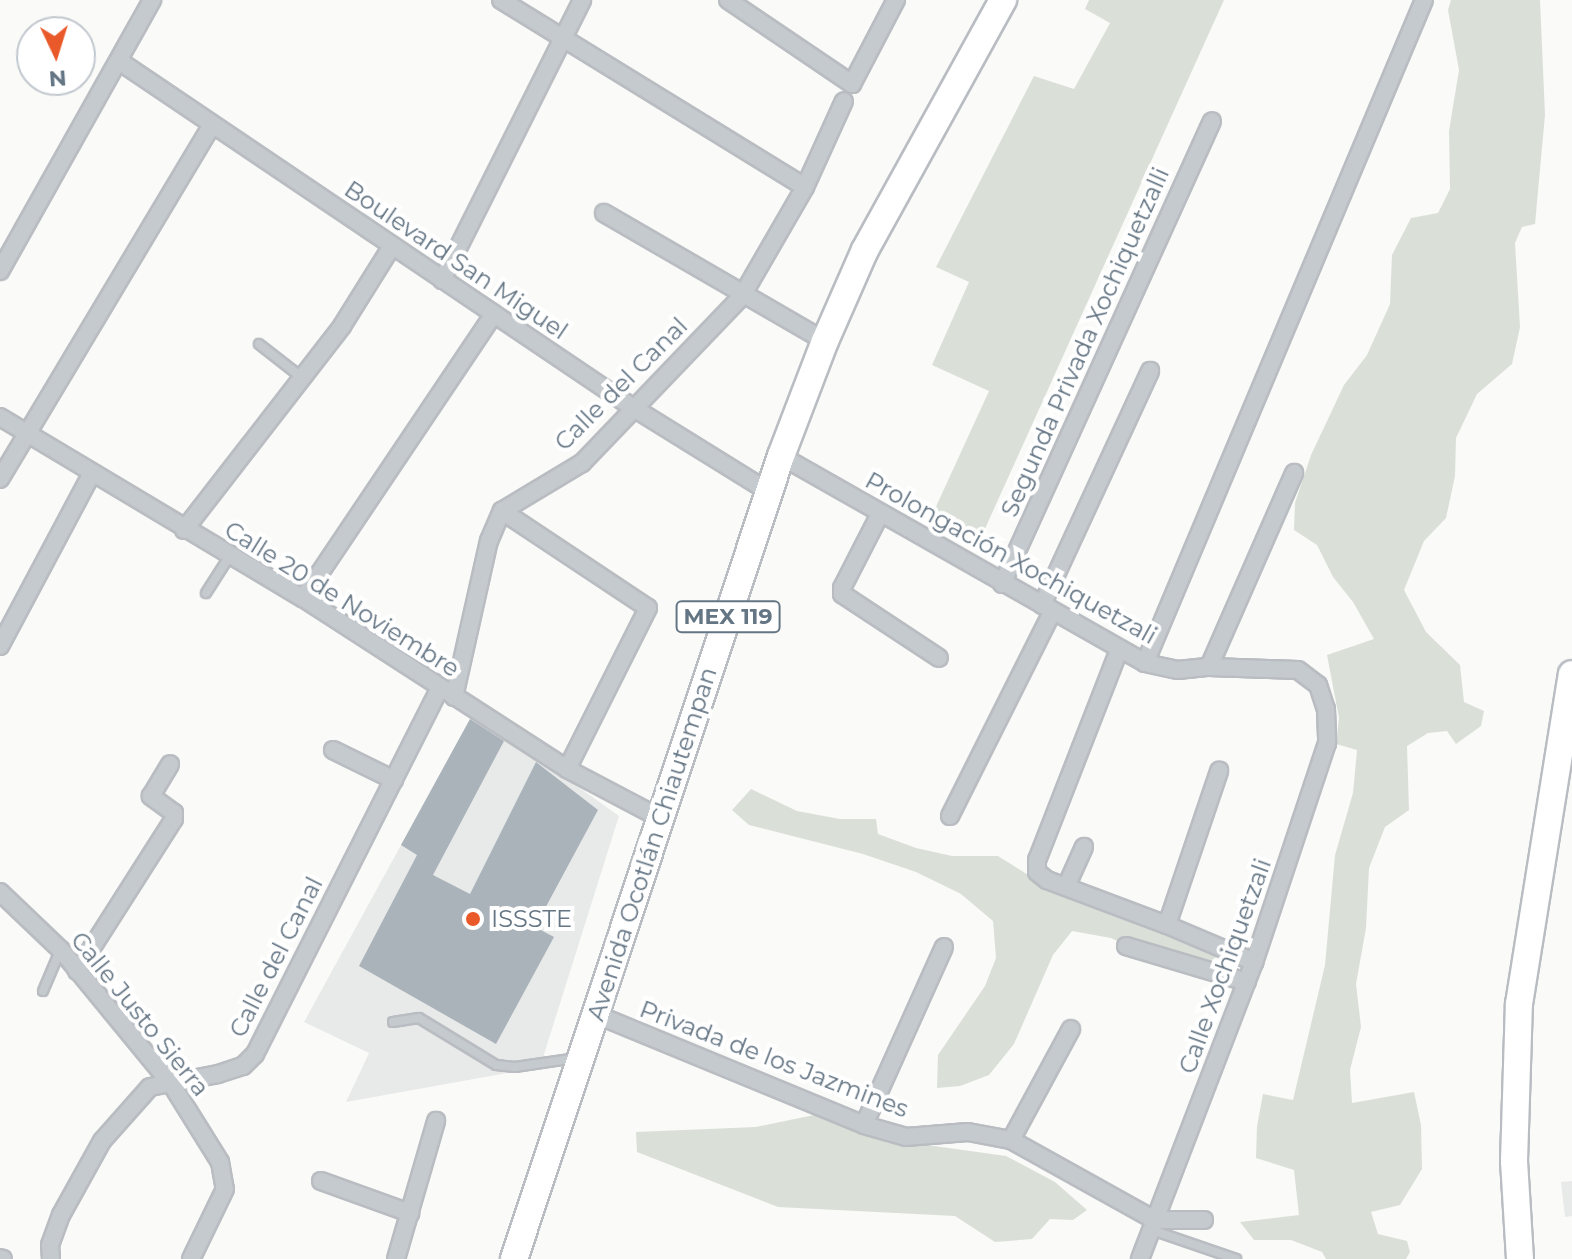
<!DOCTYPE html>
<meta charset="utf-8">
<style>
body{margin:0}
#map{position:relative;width:1572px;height:1259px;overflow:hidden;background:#fafaf8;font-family:Montserrat,sans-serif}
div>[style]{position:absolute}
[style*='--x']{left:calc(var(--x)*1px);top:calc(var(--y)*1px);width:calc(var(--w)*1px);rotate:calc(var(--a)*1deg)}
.built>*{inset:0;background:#e8e9e9}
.green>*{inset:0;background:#dae0d7}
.building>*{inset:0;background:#aab3ba}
.roads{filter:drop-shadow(2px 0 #b9bdc2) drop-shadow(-2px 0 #b9bdc2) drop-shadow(0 2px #b9bdc2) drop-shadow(0 -2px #b9bdc2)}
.lane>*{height:8px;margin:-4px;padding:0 4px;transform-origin:4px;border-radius:4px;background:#c5cace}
.street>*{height:16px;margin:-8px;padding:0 8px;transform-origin:8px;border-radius:8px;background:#c5cace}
.primary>*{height:26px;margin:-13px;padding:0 13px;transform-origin:13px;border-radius:13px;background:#fff}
.dots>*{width:22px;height:22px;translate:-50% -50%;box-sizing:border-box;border:4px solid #fff;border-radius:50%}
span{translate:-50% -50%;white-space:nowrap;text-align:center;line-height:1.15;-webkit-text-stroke:8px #fff;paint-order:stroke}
.shield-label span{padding:2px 6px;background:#fff;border:2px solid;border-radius:6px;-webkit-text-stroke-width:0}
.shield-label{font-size:22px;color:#647584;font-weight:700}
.street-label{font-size:24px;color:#647584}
.poi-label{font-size:24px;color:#647584}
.left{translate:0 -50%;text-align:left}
.north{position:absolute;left:16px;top:16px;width:80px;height:80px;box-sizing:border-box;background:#fff;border:2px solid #c1c8ce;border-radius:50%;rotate:176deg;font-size:22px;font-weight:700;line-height:32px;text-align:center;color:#647584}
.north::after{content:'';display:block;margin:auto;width:28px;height:36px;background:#e95929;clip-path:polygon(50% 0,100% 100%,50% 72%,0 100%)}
</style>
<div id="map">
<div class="built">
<div style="clip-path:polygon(474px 712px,619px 816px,540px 1067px,346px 1102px,369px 1053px,304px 1022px)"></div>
<div style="clip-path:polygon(1572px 1181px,1572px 1216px,1565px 1217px,1561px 1182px)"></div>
</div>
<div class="green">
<div style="clip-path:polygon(1089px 0,1224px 0,979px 542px,934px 511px,989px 391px,932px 365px,969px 282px,936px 267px,1034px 76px,1074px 89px,1110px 23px,1085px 9px)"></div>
<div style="clip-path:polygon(1451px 0,1540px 0,1545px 115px,1535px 224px,1522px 227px,1515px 243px,1520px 327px,1512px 364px,1477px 394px,1456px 438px,1455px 476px,1446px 518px,1424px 541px,1404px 590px,1426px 632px,1460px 665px,1464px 702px,1484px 711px,1481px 726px,1456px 744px,1447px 731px,1428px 733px,1407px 746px,1409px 810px,1385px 827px,1369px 868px,1366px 928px,1356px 984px,1361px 1027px,1350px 1070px,1352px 1103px,1414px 1092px,1421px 1125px,1422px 1169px,1400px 1205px,1371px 1212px,1378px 1234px,1407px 1241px,1410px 1252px,1406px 1259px,1326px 1259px,1322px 1252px,1291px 1240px,1254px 1240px,1240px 1222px,1299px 1215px,1294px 1170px,1256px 1158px,1257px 1126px,1263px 1094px,1293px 1100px,1325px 965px,1335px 855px,1353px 793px,1357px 750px,1336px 744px,1339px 718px,1327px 655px,1374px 639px,1353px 602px,1333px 577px,1317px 545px,1294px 530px,1295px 503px,1311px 455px,1344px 385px,1367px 355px,1390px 304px,1392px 255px,1411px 218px,1438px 213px,1450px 189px,1449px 131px,1459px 70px,1448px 10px)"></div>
<div style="clip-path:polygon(751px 789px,797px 811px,840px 819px,876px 819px,878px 834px,916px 848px,952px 856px,998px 856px,1044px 885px,1202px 943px,1217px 955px,1208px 968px,1178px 969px,1111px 938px,1072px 931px,1053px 955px,1014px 1044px,989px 1075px,960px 1086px,937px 1088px,938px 1055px,985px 986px,996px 958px,993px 921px,961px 894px,916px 872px,863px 854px,749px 825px,732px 810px)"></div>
<div style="clip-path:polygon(819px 1114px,891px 1140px,1006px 1156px,1055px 1182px,1087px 1210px,1073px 1220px,1050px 1219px,1032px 1239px,995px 1242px,955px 1216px,778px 1207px,637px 1152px,636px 1132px,756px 1127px)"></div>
</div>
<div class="building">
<div style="clip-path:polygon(470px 719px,504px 741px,433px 875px,470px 894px,536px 762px,598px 810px,535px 927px,554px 937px,496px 1044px,359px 966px,417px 855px,401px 845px)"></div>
</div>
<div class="roads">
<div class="lane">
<div style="--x:259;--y:344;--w:52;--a:38"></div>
<div style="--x:206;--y:593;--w:43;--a:-57.4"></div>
<div style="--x:43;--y:991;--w:43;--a:-67"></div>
<div style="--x:393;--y:1022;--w:26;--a:-9"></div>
<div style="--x:419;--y:1018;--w:90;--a:31.4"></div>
<div style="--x:496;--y:1065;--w:19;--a:6"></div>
<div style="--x:515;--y:1067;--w:63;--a:-8.3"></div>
<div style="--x:1152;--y:1230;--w:89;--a:19"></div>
</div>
<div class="street">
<div style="--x:501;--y:0;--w:357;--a:31.6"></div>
<div style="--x:728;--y:0;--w:150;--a:34.1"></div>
<div style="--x:852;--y:84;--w:95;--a:-62.4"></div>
<div style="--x:119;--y:61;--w:619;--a:34"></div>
<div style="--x:632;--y:407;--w:161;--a:31.8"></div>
<div style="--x:604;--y:213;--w:255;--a:30.1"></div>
<div style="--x:0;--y:271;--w:311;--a:-60.7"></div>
<div style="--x:442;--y:280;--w:313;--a:-63.4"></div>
<div style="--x:0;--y:417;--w:353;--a:30.9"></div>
<div style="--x:303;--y:598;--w:315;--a:32.9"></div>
<div style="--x:567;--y:769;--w:107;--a:27.8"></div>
<div style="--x:781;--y:456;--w:419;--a:29.6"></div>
<div style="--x:1145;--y:663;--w:34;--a:12"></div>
<div style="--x:1178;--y:670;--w:31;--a:-6"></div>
<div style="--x:1209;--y:667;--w:89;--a:1.9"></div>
<div style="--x:1298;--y:670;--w:25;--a:37"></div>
<div style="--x:1318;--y:685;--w:25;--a:72"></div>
<div style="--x:1326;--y:709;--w:34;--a:88"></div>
<div style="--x:1327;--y:743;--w:231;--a:108.4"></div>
<div style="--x:1254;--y:962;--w:318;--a:111"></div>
<div style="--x:0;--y:479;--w:413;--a:-59.1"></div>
<div style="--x:502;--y:511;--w:175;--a:33.6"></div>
<div style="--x:648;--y:608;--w:180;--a:116.7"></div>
<div style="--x:880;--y:514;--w:83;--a:117.2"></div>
<div style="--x:842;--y:588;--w:6;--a:90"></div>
<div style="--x:842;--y:594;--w:116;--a:33.4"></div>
<div style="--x:184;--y:530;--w:258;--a:-52.2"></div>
<div style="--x:342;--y:326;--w:94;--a:-58"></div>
<div style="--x:1002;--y:584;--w:508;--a:-65.6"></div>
<div style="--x:303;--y:598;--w:342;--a:-56.1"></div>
<div style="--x:1042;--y:605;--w:258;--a:-65.2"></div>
<div style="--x:0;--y:646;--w:196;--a:-62"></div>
<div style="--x:1119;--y:650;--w:225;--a:111.3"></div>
<div style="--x:1037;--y:860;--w:12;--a:90"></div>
<div style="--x:1037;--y:872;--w:13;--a:39"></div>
<div style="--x:1047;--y:880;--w:128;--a:20.6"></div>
<div style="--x:1167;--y:925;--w:95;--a:23"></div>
<div style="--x:1145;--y:663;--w:719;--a:-67.18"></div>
<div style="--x:1209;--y:667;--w:212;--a:-66.3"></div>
<div style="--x:454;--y:697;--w:160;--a:-77.4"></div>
<div style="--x:489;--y:541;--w:33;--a:-67"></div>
<div style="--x:502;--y:511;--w:93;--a:-31"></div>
<div style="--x:582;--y:463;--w:231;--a:-46.2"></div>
<div style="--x:742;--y:296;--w:126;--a:-60"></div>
<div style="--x:805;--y:187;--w:94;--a:-65.6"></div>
<div style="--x:333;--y:750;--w:68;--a:26.2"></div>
<div style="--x:950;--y:816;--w:228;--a:-63.4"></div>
<div style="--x:1066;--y:887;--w:44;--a:-65.8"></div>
<div style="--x:0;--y:892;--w:84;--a:43.6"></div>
<div style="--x:61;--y:950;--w:175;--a:50.6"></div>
<div style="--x:172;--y:1085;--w:91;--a:58.1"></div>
<div style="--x:220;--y:1162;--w:27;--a:80"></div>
<div style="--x:225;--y:1189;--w:78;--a:115.9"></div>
<div style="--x:1167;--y:925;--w:163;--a:-71.3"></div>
<div style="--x:1126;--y:946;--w:126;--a:16.6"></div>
<div style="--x:77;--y:971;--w:180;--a:-57.5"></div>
<div style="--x:174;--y:819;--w:6;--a:-90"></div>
<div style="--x:174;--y:813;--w:29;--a:-144"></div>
<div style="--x:151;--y:796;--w:37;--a:-59"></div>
<div style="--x:595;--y:1014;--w:291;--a:22.4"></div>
<div style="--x:864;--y:1125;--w:44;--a:15.9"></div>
<div style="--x:906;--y:1137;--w:62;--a:-4.6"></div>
<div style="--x:968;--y:1132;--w:44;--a:10.5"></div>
<div style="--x:1011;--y:1140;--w:165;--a:29.1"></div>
<div style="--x:1155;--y:1220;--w:49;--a:0"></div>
<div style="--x:864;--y:1125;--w:195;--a:-65.8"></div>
<div style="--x:1011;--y:1140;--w:126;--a:-61.6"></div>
<div style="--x:321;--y:1181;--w:95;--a:19.8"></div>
<div style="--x:0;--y:1258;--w:3;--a:18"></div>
<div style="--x:51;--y:1259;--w:14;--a:-94"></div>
<div style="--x:50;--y:1245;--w:32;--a:-70"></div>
<div style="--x:61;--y:1215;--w:85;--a:-61"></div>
<div style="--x:102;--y:1141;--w:72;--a:-48.4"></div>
<div style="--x:150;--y:1087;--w:69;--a:-10.8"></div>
<div style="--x:218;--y:1074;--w:26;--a:-18"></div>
<div style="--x:243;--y:1066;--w:17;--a:-45"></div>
<div style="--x:255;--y:1054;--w:410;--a:-63.2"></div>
<div style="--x:396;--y:1259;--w:144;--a:-73.8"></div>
</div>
<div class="primary">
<div style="--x:514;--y:1259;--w:846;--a:-71.61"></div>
<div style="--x:781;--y:456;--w:123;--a:-69.1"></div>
<div style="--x:825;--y:341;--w:99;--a:-66.3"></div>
<div style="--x:865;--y:250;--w:286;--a:-61.1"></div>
<div style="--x:1520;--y:1259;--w:98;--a:-93.5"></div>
<div style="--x:1514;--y:1161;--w:157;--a:-88.2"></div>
<div style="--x:1519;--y:1004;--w:334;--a:-80.9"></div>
</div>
</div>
<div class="dots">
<div style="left:473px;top:919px;background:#e95929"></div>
</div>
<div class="shield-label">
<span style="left:728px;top:617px">MEX 119</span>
</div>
<div class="street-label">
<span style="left:456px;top:260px;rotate:34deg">Boulevard San Miguel</span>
<span style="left:1085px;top:342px;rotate:-66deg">Segunda Privada Xochiquetzalli</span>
<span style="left:621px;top:384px;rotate:-45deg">Calle del Canal</span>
<span style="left:1011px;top:558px;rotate:29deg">Prolongación Xochiquetzali</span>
<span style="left:342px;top:599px;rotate:32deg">Calle 20 de Noviembre</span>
<span style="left:652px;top:844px;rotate:-72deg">Avenida Ocotlán Chiautempan</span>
<span style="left:276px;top:957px;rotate:-63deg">Calle del Canal</span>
<span style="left:1225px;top:966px;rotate:-70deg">Calle Xochiquetzali</span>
<span style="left:140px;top:1014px;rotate:51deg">Calle Justo Sierra</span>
<span style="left:774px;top:1059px;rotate:21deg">Privada de los Jazmines</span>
</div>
<div class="poi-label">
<span class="left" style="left:491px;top:919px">ISSSTE</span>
</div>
<div class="north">N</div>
</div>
